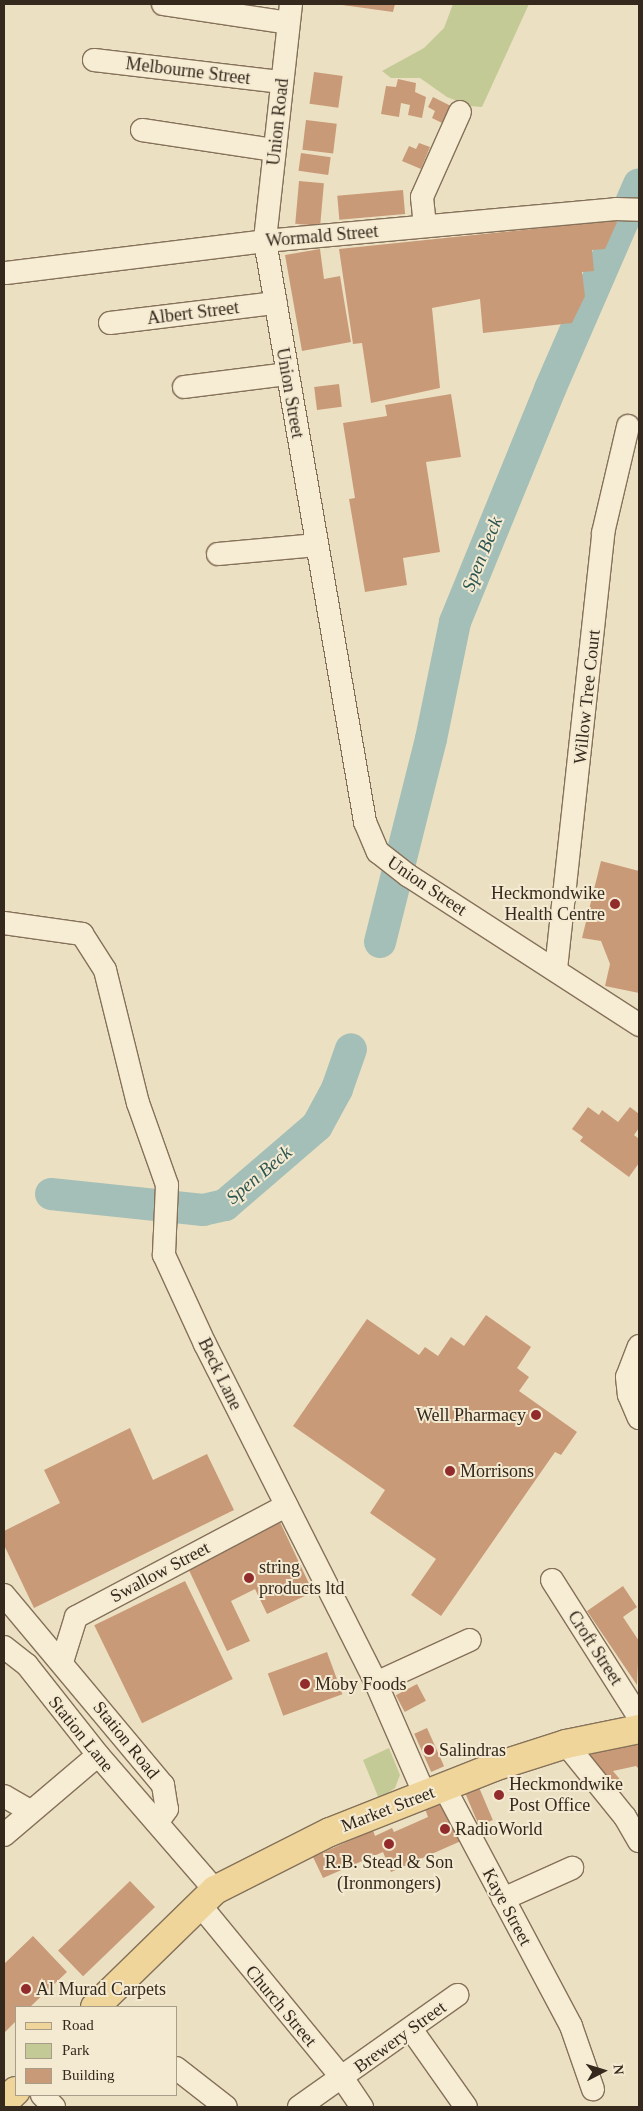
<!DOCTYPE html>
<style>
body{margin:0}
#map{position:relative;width:643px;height:2111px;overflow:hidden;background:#ece0c2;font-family:"Times New Roman",serif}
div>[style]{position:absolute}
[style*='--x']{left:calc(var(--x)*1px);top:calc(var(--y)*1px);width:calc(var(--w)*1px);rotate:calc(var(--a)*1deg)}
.green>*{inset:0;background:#c3ca96}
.river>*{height:32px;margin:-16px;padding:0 16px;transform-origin:16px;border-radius:16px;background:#a4bfb7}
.building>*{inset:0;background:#c99a78;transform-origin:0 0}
.roads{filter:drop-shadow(1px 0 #85715a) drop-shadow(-1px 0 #85715a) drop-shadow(0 1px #85715a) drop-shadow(0 -1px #85715a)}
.minor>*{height:22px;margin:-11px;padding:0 11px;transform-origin:11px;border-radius:11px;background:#f7edd4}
.major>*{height:28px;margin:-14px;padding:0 14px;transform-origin:14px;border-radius:14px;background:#efd59a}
.dots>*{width:14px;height:14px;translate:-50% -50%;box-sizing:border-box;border:2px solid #f4ead1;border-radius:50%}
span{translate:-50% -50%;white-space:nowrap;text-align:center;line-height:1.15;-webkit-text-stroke:4px #f4ead1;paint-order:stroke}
.street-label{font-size:18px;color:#35291d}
.poi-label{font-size:18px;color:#35291d}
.right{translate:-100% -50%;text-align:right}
.left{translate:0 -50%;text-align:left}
.water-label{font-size:19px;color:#2d5552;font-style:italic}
.frame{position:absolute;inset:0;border:5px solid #35291d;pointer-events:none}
.legend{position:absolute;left:15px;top:2006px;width:162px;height:90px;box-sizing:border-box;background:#f4ead1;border:1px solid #a89d89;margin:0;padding:6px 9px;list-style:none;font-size:15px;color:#35291d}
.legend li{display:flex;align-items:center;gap:10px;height:25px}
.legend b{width:25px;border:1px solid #a89d89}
.north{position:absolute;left:578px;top:2046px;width:50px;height:50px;-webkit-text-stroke:4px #f4ead1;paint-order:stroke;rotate:85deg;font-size:14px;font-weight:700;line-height:20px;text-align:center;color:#35291d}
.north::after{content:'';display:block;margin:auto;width:18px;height:22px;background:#35291d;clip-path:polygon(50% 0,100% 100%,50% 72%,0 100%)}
</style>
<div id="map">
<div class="green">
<div style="clip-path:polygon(453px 4px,529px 4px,482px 107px,470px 106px,447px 97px,420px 78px,391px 78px,382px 71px,424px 48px,444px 28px)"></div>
<div style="clip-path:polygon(389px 1748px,400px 1775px,395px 1788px,379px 1799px,363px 1760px)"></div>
</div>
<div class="river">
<div style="--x:380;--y:942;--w:209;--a:-75.9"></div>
<div style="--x:431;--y:739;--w:119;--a:-78.4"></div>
<div style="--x:455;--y:622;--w:252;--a:-67.8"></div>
<div style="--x:550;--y:389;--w:223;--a:-66.5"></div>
<div style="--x:51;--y:1194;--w:153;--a:6"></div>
<div style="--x:203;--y:1210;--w:23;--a:-13"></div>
<div style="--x:225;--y:1205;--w:121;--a:-40.7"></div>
<div style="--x:317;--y:1126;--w:42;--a:-61.6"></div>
<div style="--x:337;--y:1089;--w:42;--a:-70.7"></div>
</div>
<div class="building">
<div style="clip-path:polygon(335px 4px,395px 4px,393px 12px)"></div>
<div style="left:314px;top:72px;width:29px;height:32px;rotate:8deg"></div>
<div style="clip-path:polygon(398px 79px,416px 83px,415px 92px,426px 97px,422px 118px,408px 115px,410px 105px,401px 103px,399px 117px,381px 114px,386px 86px,396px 87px)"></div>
<div style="clip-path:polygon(433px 97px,451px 106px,442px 123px,432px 118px,435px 111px,428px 107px)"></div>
<div style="left:306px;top:120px;width:31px;height:30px;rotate:7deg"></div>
<div style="clip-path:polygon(419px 143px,430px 147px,421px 169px,402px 161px,409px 146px,416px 149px)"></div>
<div style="left:301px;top:153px;width:30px;height:18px;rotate:8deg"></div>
<div style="left:299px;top:181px;width:25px;height:43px;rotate:5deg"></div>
<div style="left:403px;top:190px;width:24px;height:66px;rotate:85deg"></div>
<div style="clip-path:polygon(618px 220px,605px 249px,592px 250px,594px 271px,582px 272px,585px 296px,572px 323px,483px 333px,480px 299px,432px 308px,440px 388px,371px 403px,362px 343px,353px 344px,339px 249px)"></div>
<div style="clip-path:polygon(320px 249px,324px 279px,340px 276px,351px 342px,302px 351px,285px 255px)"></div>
<div style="left:339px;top:384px;width:23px;height:25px;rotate:83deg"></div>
<div style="clip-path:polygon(451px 394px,461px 457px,426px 462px,440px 552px,403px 558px,407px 585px,365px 592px,349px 499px,355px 498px,343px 423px,387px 416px,385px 405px)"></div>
<div style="clip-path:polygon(601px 861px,639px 871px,639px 993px,605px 986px,610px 964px,601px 941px,582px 938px)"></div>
<div style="clip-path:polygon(588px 1107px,599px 1115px,602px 1110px,618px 1122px,630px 1107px,639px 1114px,639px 1128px,634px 1135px,639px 1139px,639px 1163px,629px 1177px,580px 1141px,583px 1137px,572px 1129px)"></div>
<div style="clip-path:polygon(486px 1315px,531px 1347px,517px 1368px,529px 1377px,519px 1391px,577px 1432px,561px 1455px,555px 1452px,441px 1616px,411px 1595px,436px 1559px,370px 1513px,385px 1490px,293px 1426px,367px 1319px,419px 1355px,425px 1347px,438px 1356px,451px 1337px,464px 1346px)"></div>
<div style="clip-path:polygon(130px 1428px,153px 1480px,207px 1454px,234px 1510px,34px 1608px,4px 1545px,4px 1531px,60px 1503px,44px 1470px)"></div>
<div style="clip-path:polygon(280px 1522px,313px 1592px,267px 1614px,255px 1589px,231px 1601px,250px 1641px,227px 1651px,187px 1566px)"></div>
<div style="left:185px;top:1581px;width:109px;height:101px;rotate:64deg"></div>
<div style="clip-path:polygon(623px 1586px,637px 1607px,623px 1617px,639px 1641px,637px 1685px,587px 1611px)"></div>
<div style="left:327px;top:1652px;width:45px;height:63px;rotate:70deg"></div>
<div style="left:417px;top:1684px;width:19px;height:24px;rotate:62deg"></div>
<div style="left:427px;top:1728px;width:42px;height:14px;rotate:66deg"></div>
<div style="clip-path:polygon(639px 1741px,639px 1769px,636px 1766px,613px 1771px,623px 1783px,613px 1789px,589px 1758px,595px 1749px)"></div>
<div style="left:478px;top:1785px;width:38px;height:15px;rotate:67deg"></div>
<div style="clip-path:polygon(442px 1798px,461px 1841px,391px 1872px,383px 1852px,323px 1878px,313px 1857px,373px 1830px,375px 1836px,392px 1828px,394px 1832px,428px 1817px,424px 1806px)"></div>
<div style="left:130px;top:1881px;width:36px;height:100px;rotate:46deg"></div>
<div style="clip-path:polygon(33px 1936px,67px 1972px,30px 2007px,16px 2007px,16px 2021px,4px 2033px,4px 1964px)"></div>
</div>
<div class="roads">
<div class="minor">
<div style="--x:163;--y:4;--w:126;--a:8.6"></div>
<div style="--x:291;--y:4;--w:238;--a:96.3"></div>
<div style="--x:265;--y:241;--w:590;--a:80.23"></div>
<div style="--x:365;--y:822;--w:33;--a:67"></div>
<div style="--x:378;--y:852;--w:39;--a:38"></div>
<div style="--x:409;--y:876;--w:274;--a:32.9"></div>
<div style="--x:94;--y:60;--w:189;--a:6.7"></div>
<div style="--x:142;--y:130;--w:134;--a:8.6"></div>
<div style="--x:425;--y:226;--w:29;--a:-96"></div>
<div style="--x:422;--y:197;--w:93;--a:-65.9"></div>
<div style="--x:6;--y:273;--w:261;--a:-7"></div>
<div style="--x:265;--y:241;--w:352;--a:-5.2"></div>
<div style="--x:616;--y:209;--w:23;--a:2"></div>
<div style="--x:110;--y:323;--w:167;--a:-6.9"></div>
<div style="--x:184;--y:387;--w:104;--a:-7.2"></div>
<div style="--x:218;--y:554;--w:99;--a:-5.2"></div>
<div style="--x:4;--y:923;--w:79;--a:8"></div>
<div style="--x:82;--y:934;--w:43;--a:57.4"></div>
<div style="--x:105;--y:970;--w:137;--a:76.1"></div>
<div style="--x:138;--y:1103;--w:87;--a:70.5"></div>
<div style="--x:167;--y:1185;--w:70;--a:92.5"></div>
<div style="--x:164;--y:1255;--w:98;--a:65.3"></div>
<div style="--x:205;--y:1344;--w:380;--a:63.2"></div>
<div style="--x:376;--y:1683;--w:122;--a:66.4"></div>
<div style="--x:556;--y:969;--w:439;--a:-83.8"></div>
<div style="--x:603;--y:533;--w:110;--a:-76.8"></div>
<div style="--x:639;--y:1346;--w:33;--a:111"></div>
<div style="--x:627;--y:1377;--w:18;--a:84"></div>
<div style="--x:629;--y:1395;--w:25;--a:67"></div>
<div style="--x:552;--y:1580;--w:162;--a:57.6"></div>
<div style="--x:4;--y:1595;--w:248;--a:50.1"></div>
<div style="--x:163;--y:1785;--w:24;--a:81"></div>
<div style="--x:167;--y:1809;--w:17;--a:126"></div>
<div style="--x:4;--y:1647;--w:29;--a:38"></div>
<div style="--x:27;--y:1665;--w:115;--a:51.7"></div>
<div style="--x:98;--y:1755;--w:179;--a:49.1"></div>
<div style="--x:62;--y:1662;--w:47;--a:-72.7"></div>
<div style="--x:76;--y:1617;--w:238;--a:-27.9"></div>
<div style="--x:376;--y:1683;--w:103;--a:-24.6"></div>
<div style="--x:566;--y:1744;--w:94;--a:51.1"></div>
<div style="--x:625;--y:1817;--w:28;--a:60"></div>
<div style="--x:444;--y:1787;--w:271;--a:62"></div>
<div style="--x:571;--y:2026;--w:67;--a:70.8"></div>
<div style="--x:4;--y:1796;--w:30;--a:30"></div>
<div style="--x:4;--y:1835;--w:123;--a:-40.4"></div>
<div style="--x:503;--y:1899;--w:76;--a:-24.2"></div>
<div style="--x:200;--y:1905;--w:225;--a:50.6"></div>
<div style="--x:343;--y:2079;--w:34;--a:56"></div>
<div style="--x:411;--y:2029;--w:95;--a:54.8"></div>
<div style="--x:176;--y:2068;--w:63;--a:38"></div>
<div style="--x:42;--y:2095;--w:17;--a:45"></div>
<div style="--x:299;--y:2107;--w:194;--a:-35.3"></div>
</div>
<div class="major">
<div style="--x:95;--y:2007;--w:168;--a:-44.3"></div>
<div style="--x:215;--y:1890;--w:129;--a:-26.8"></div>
<div style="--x:330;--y:1832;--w:176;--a:-21.6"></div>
<div style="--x:494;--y:1767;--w:76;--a:-17.7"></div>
<div style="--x:566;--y:1744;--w:75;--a:-11.6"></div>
<div style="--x:4;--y:2102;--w:16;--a:-43"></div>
</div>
</div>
<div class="dots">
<div style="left:615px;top:904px;background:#922c2c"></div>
<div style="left:536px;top:1415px;background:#922c2c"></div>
<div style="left:450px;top:1471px;background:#922c2c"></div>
<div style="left:249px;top:1578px;background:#922c2c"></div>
<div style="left:305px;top:1684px;background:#922c2c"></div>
<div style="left:429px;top:1750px;background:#922c2c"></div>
<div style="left:499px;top:1795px;background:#922c2c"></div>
<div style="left:445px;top:1829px;background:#922c2c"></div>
<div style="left:389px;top:1844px;background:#922c2c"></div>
<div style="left:26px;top:1989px;background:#922c2c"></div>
</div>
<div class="street-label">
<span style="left:188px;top:71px;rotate:7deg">Melbourne Street</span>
<span style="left:278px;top:122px;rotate:-84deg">Union Road</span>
<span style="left:322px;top:236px;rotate:-5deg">Wormald Street</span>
<span style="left:193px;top:313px;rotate:-7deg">Albert Street</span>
<span style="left:290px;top:393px;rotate:80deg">Union Street</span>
<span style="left:587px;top:697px;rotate:-84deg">Willow Tree Court</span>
<span style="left:427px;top:886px;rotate:34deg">Union Street</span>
<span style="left:220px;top:1374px;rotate:64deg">Beck Lane</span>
<span style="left:160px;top:1572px;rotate:-28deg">Swallow Street</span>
<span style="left:595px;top:1648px;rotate:57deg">Croft Street</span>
<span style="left:81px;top:1734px;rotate:51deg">Station Lane</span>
<span style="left:126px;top:1740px;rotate:51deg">Station Road</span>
<span style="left:388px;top:1809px;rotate:-21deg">Market Street</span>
<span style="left:507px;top:1907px;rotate:62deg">Kaye Street</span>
<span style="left:281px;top:2006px;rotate:50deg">Church Street</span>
<span style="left:400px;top:2037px;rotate:-36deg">Brewery Street</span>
</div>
<div class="poi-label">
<span class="right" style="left:605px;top:904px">Heckmondwike<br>Health Centre</span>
<span class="right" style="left:526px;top:1415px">Well Pharmacy</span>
<span class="left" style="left:460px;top:1471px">Morrisons</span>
<span class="left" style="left:259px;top:1578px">string<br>products ltd</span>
<span class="left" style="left:315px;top:1684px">Moby Foods</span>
<span class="left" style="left:439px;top:1750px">Salindras</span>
<span class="left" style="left:509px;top:1795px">Heckmondwike<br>Post Office</span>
<span class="left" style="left:455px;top:1829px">RadioWorld</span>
<span style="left:389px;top:1873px">R.B. Stead &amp; Son<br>(Ironmongers)</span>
<span class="left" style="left:36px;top:1989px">Al Murad Carpets</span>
</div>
<div class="water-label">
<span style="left:482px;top:554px;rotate:-68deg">Spen Beck</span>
<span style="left:259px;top:1175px;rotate:-40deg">Spen Beck</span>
</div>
<div class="frame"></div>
<ul class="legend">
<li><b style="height:6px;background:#efd59a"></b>Road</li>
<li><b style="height:14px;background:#c3ca96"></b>Park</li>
<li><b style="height:14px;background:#c99a78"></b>Building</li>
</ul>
<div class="north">N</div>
</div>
